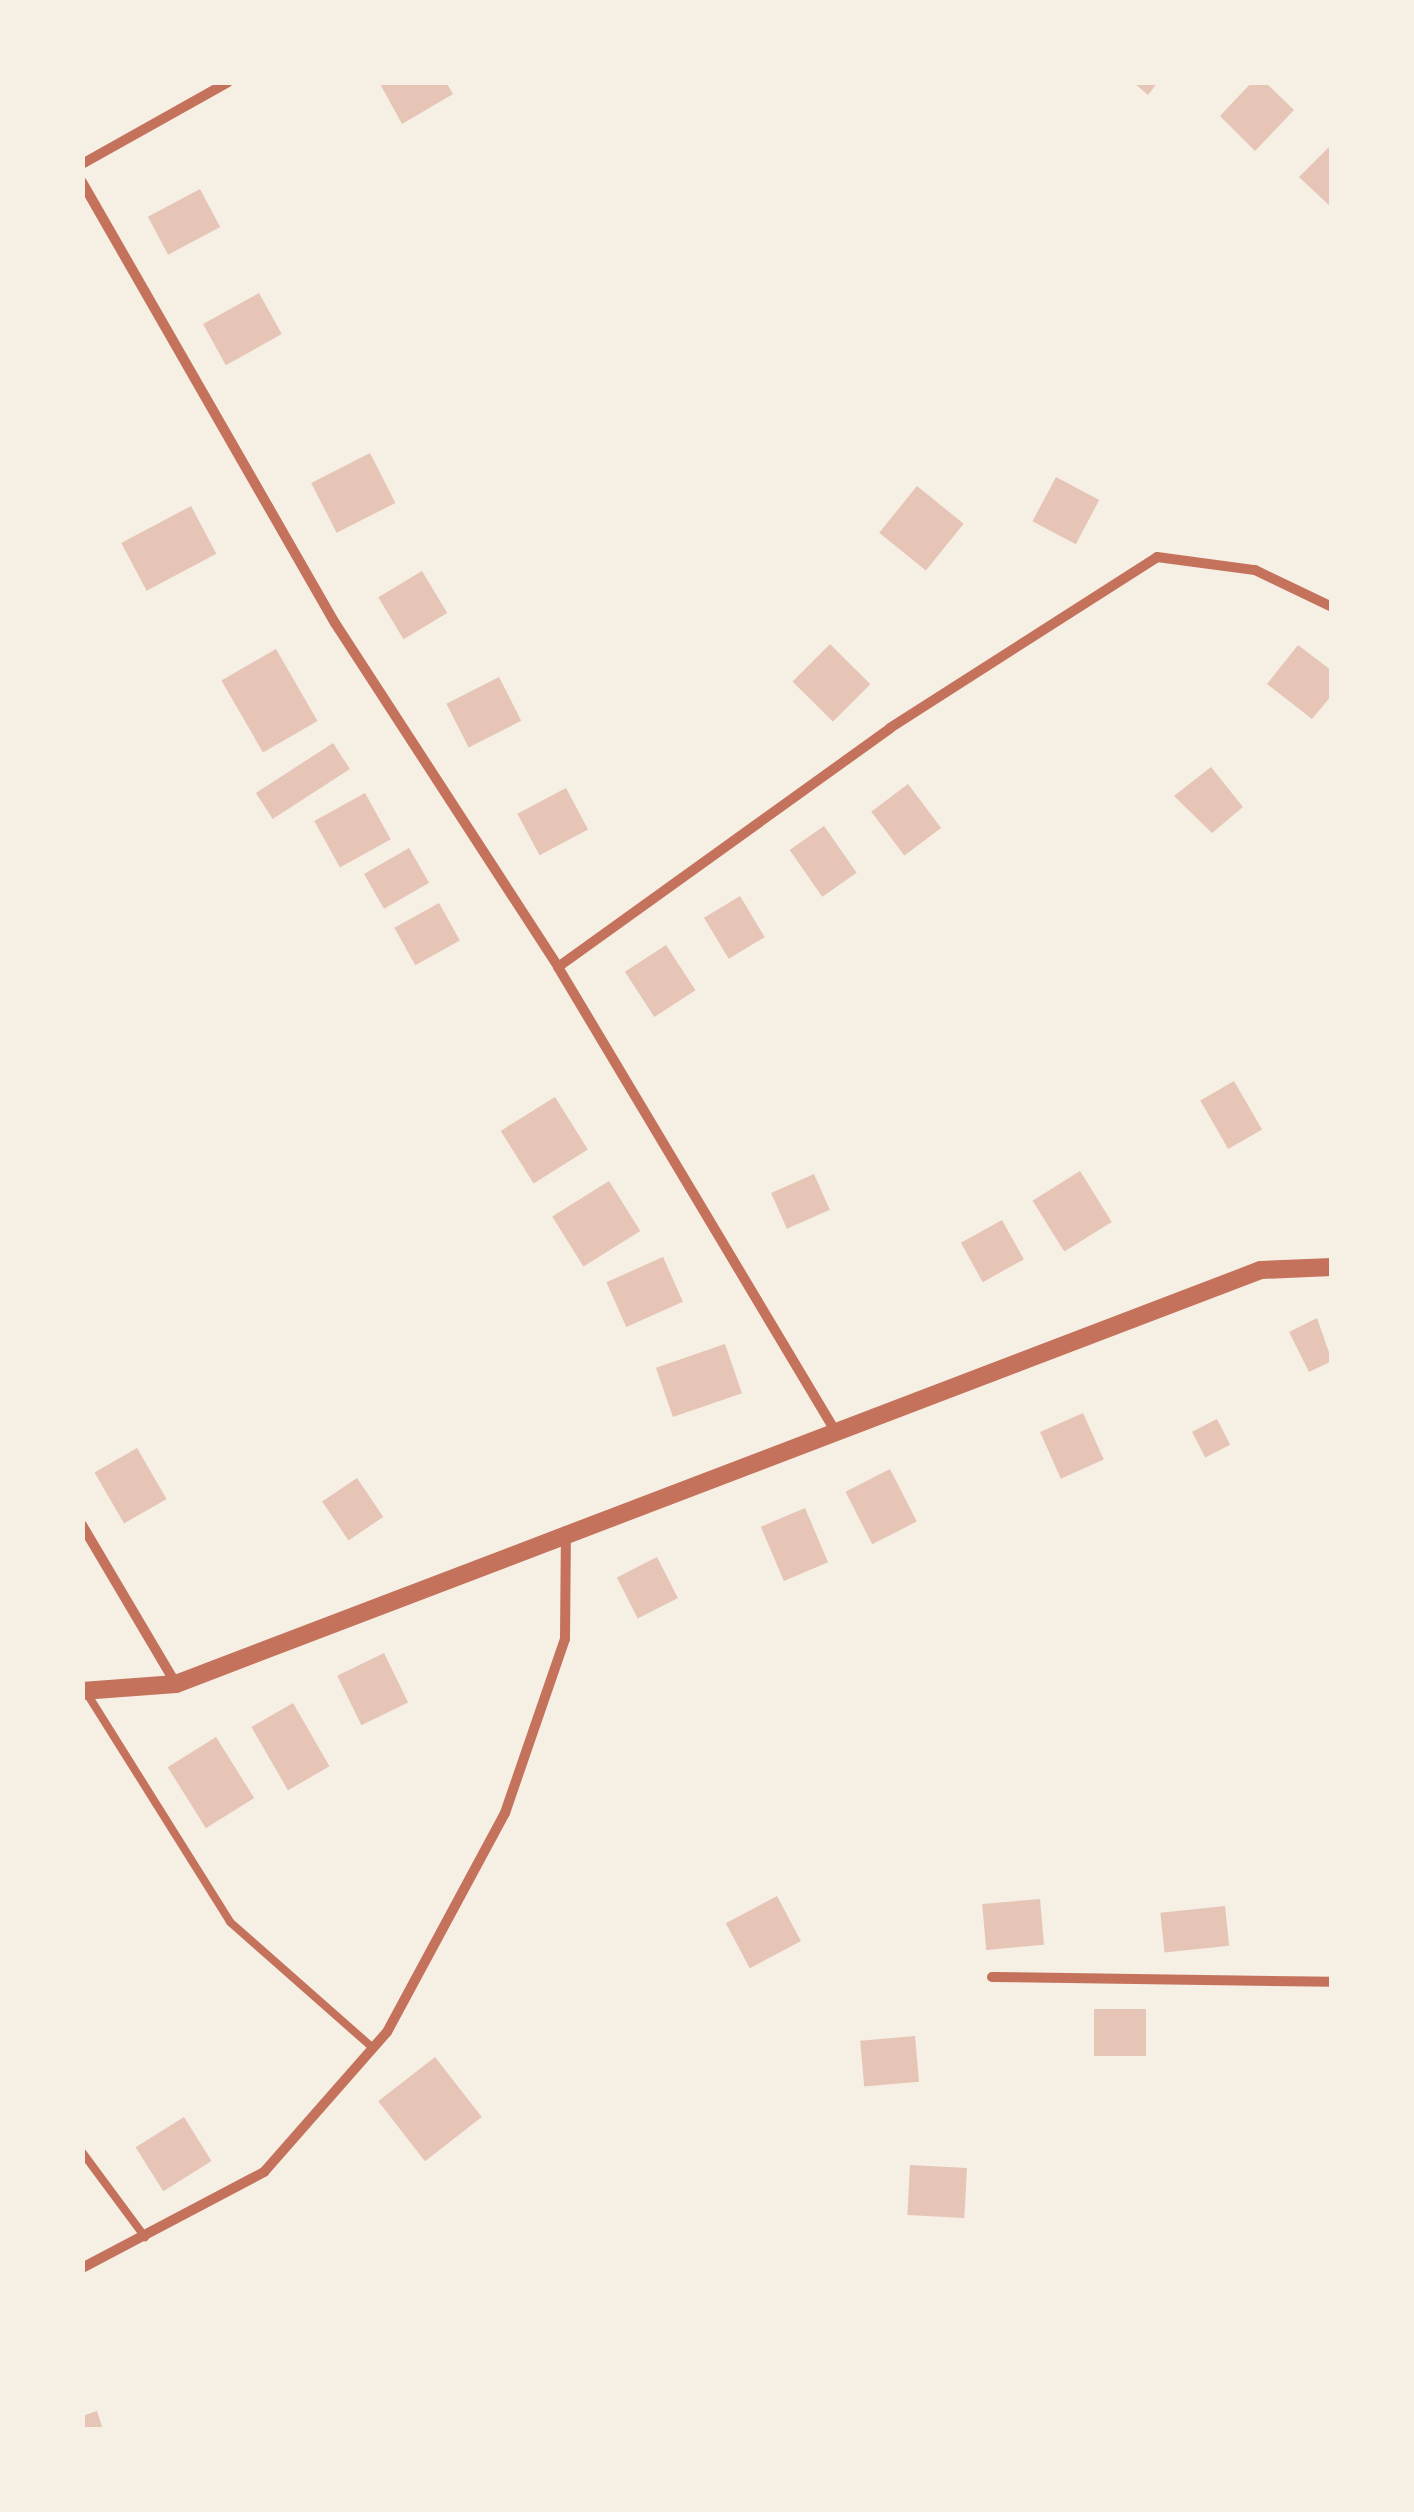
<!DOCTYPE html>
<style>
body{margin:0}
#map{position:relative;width:1414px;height:2512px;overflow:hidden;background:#f6efe4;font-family:"Alegreya Sans",sans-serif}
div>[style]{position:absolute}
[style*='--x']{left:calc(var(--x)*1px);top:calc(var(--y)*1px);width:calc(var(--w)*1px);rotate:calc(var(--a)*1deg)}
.building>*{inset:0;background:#e6c5b7;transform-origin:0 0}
.service>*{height:8px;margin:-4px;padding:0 4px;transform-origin:4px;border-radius:4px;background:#c5725c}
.minor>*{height:10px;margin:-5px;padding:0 5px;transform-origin:5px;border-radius:5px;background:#c5725c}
.tertiary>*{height:18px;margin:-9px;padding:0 9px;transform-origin:9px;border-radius:9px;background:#c5725c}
span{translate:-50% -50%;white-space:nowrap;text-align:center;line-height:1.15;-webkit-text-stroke:8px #f6efe4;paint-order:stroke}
.frame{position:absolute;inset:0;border:85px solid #f6efe4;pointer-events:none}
</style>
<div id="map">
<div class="building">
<div style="clip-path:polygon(379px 82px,446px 82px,453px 94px,402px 124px)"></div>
<div style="clip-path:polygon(1133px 82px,1158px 82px,1148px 95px)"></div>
<div style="clip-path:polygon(1252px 82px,1265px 82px,1294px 110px,1255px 151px,1220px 116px)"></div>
<div style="clip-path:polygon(1332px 144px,1332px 208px,1299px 177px)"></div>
<div style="left:200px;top:189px;width:43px;height:59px;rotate:62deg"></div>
<div style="left:259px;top:293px;width:47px;height:64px;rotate:61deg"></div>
<div style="left:370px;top:453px;width:56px;height:66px;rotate:63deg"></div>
<div style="left:1056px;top:477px;width:49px;height:50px;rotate:28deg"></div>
<div style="left:917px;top:486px;width:60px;height:60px;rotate:39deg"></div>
<div style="left:191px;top:506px;width:54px;height:79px;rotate:62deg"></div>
<div style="left:422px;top:571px;width:49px;height:51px;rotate:59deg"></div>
<div style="left:830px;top:644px;width:57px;height:53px;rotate:45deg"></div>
<div style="clip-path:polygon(1298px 645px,1332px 671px,1332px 695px,1312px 719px,1267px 684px)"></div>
<div style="left:276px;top:649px;width:83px;height:63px;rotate:60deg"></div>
<div style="left:499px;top:677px;width:49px;height:59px;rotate:63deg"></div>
<div style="left:333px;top:743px;width:31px;height:92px;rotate:57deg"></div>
<div style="clip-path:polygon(1211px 767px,1243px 807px,1212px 833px,1174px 796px)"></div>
<div style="left:908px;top:784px;width:55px;height:46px;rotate:53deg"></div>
<div style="left:566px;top:788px;width:47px;height:55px;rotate:62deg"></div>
<div style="left:365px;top:793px;width:53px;height:58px;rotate:61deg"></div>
<div style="left:824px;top:826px;width:57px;height:42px;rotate:55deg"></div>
<div style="left:409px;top:848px;width:40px;height:52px;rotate:60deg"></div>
<div style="left:740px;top:896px;width:48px;height:42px;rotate:59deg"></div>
<div style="left:439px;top:903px;width:43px;height:51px;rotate:61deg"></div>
<div style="left:666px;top:945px;width:54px;height:49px;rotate:57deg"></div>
<div style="left:1234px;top:1081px;width:56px;height:39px;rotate:60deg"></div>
<div style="left:555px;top:1097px;width:62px;height:64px;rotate:58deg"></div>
<div style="left:1080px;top:1171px;width:60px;height:56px;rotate:58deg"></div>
<div style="left:814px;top:1174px;width:39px;height:47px;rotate:66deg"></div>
<div style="left:609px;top:1181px;width:59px;height:67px;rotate:58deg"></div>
<div style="left:1002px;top:1220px;width:45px;height:47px;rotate:61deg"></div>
<div style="left:663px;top:1257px;width:49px;height:62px;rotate:66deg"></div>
<div style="clip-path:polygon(1317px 1318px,1332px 1361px,1309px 1372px,1289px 1332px)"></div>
<div style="left:725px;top:1344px;width:52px;height:73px;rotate:71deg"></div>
<div style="left:1083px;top:1413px;width:51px;height:47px;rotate:66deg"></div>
<div style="left:1217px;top:1419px;width:29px;height:28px;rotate:63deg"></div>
<div style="left:137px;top:1448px;width:59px;height:49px;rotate:60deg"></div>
<div style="left:890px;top:1469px;width:59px;height:50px;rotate:63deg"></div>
<div style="left:357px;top:1478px;width:47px;height:42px;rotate:56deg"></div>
<div style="left:805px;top:1508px;width:59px;height:48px;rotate:67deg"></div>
<div style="left:657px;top:1557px;width:46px;height:45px;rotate:63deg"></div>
<div style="left:384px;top:1653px;width:55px;height:52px;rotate:64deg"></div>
<div style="left:293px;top:1703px;width:73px;height:48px;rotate:60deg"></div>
<div style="left:216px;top:1737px;width:72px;height:57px;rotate:58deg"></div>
<div style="left:777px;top:1896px;width:51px;height:58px;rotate:62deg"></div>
<div style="left:1040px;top:1899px;width:46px;height:58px;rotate:85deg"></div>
<div style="left:1225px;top:1906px;width:40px;height:65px;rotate:84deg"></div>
<div style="left:1094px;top:2009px;width:52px;height:47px"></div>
<div style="left:915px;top:2036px;width:46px;height:55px;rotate:85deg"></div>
<div style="left:435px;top:2057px;width:76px;height:72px;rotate:52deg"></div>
<div style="left:184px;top:2117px;width:52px;height:57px;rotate:58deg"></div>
<div style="left:910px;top:2165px;width:57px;height:50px;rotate:3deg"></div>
<div style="clip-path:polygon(97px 2411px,103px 2430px,82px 2430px,82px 2416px)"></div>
</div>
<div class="service">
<div style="--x:86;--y:1692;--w:271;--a:57.9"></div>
<div style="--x:230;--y:1922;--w:191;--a:41.4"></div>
<div style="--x:82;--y:2152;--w:106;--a:53.5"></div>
</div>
<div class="minor">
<div style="--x:82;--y:164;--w:167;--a:-29.3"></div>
<div style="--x:82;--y:182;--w:508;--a:60.16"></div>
<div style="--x:335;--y:623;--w:410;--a:57"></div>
<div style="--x:558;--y:967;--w:544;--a:59.14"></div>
<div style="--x:558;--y:967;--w:409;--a:-35.7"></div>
<div style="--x:890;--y:728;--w:317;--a:-32.6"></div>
<div style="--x:1157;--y:557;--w:99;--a:7.6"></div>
<div style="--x:1255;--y:570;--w:85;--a:25.7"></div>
<div style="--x:82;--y:1525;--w:185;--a:59.4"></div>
<div style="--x:992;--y:1977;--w:340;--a:0.8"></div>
<div style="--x:82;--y:2268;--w:206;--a:-27.8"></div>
<div style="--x:264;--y:2172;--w:186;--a:-48.7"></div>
<div style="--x:387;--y:2032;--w:249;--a:-61.7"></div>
<div style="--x:505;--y:1813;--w:184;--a:-71"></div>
<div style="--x:565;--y:1639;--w:108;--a:-89.5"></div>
</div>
<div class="tertiary">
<div style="--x:82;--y:1691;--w:94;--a:-4.3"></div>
<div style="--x:176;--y:1684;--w:1161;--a:-20.89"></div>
<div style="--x:1261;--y:1270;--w:71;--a:-2.4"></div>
</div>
<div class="frame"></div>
</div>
